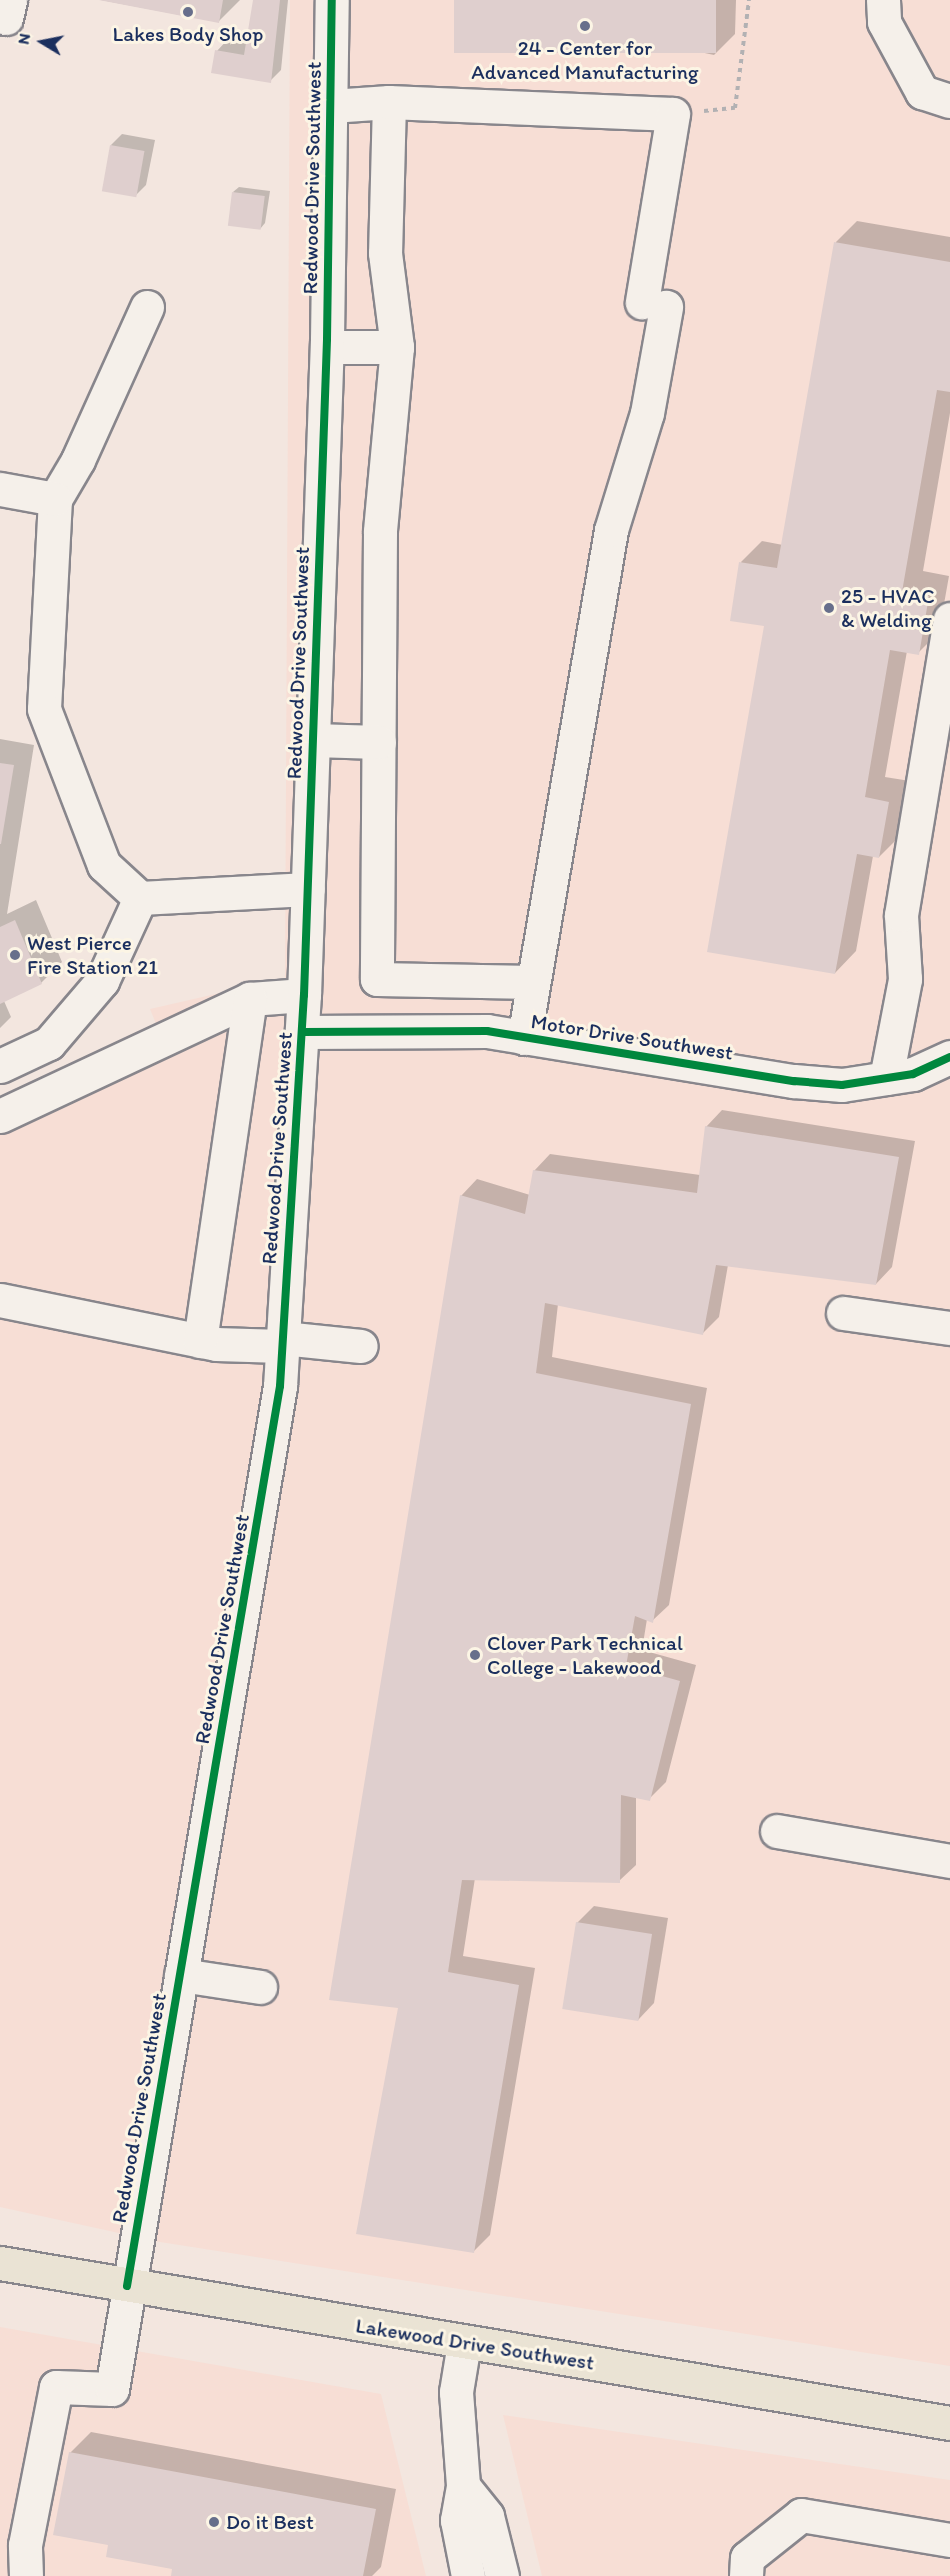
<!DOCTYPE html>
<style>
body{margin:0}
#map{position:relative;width:950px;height:2576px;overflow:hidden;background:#f3e6df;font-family:Itim,sans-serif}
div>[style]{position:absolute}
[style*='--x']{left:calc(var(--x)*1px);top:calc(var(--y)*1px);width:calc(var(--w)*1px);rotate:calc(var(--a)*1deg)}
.built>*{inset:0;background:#f7ded5}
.shadow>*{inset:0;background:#0003}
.building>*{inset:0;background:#dfcfce;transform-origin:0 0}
.path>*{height:4px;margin-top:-2px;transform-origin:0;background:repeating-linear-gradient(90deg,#b2b1b3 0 4.5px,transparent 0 9px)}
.roads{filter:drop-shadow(2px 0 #88868c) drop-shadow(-2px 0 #88868c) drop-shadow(0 2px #88868c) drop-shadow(0 -2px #88868c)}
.minor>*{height:33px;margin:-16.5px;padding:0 16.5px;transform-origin:16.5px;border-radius:16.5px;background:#f5f0ea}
.major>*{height:33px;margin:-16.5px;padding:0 16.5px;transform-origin:16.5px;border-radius:16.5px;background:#eae3d4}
.cycleway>*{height:8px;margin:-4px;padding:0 4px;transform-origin:4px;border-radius:4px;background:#00873e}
.dots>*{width:16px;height:16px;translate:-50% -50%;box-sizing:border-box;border:3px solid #fcf5e5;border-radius:50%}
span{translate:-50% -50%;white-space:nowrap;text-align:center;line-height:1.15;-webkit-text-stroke:6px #fcf5e5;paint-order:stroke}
.poi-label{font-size:21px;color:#1b2f5e}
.left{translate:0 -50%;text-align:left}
.street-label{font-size:21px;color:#1b2f5e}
.north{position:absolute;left:12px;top:12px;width:60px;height:60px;-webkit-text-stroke:4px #fcf5e5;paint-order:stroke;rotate:280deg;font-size:16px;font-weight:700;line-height:24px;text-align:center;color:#1b2f5e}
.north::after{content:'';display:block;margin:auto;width:21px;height:27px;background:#1b2f5e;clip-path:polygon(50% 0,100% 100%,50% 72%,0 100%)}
</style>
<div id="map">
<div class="built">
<div style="clip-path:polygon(290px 0,950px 0,950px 2366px,160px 2242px,0 2207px,0 1104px,159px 1031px,150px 1009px,285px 978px)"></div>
<div style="clip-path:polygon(0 2327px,381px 2394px,426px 2576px,0 2576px)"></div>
<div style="clip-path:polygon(503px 2415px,950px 2480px,950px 2576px,542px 2576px)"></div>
</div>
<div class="shadow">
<div style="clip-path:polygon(101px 0,240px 0,218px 22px)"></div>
<div style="clip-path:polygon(254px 0,288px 0,281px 70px,270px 81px,217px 51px,228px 39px,247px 43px)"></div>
<div style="clip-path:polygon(456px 0,736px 0,735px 34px,714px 55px)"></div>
<div style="clip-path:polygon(122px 134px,155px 140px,146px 185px,135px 196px,111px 145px)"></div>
<div style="clip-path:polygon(239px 187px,270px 191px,265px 223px,260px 229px,233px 192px)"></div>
<div style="clip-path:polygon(857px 221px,950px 237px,950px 413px,923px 571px,949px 576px,939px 632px,918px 653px,907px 651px,885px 777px,910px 781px,900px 836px,879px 857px,873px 856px,856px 951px,835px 973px,765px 625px,741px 562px,762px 541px,783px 545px,836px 242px)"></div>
<div style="clip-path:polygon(0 739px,34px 745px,7px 914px,36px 900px,62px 962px,41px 983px,4px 1001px,11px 1017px,0 1028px)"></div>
<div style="clip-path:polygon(722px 1110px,915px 1141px,892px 1267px,876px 1284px,728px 1265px,719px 1317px,703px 1333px,558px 1304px,552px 1357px,707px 1388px,669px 1605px,652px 1621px,647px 1619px,642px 1650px,696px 1665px,666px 1782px,649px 1799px,636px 1797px,636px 1865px,619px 1881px,475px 1878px,463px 1956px,535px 1968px,490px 2235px,473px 2252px,400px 2007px,461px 1196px,477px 1179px,530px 1195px,534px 1171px,550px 1154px,700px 1175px,706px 1127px)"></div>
<div style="clip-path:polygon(594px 1906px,668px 1918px,654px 2003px,638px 2020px,577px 1923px)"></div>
<div style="clip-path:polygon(91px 2432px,396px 2489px,381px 2567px,372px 2576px,173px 2576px,174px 2568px,110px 2544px,70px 2453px)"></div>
</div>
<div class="building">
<div style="clip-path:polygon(99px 0,223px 0,219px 23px)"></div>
<div style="clip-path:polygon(253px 0,280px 0,271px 83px,211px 73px,215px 50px,244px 55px)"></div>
<div style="left:454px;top:0;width:262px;height:53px"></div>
<div style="left:110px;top:145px;width:35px;height:47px;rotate:10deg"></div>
<div style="left:232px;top:192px;width:33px;height:34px;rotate:7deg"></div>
<div style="clip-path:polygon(834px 242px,950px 262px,950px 392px,937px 390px,902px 592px,929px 596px,919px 655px,890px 650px,865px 797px,889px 802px,879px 858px,857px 854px,835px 974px,707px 952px,764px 626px,730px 621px,739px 562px,777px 568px)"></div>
<div style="clip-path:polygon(0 763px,14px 765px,1px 844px,0 844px)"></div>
<div style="clip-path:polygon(15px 920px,42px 984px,0 1004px,0 927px)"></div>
<div style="clip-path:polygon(705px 1126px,899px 1157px,876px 1285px,716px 1265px,703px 1335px,545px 1303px,536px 1373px,691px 1404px,653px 1623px,635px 1616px,626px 1666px,680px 1681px,650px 1801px,621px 1795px,620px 1883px,462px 1880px,448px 1972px,519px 1985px,474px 2253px,356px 2234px,398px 2008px,329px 2000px,460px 1195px,525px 1214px,533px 1170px,697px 1193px)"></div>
<div style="left:576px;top:1922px;width:77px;height:88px;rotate:9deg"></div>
<div style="clip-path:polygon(69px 2452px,376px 2509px,363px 2576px,171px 2576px,172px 2569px,106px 2557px,108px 2545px,53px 2535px)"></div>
</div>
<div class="path">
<div style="--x:704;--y:111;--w:31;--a:-6"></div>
<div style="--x:735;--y:108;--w:109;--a:-82.6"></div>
</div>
<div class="roads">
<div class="minor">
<div style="--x:883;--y:0;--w:22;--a:87"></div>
<div style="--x:884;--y:22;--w:80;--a:61.5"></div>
<div style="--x:922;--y:92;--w:29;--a:18"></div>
<div style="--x:6;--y:18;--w:18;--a:-77"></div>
<div style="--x:389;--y:102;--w:151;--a:91.5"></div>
<div style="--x:385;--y:253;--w:95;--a:82.7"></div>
<div style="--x:397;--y:347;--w:186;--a:95.3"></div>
<div style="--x:380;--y:532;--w:447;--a:90.4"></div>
<div style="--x:377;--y:979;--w:156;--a:1.1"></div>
<div style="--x:331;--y:106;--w:58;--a:-3.9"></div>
<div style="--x:389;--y:102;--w:284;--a:2.4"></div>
<div style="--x:673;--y:114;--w:191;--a:99.4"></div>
<div style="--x:147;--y:307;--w:168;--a:114.3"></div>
<div style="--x:78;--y:460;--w:45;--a:120.5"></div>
<div style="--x:55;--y:499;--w:210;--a:93"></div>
<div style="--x:44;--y:709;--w:167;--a:69"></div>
<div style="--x:104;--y:865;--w:49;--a:42.5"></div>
<div style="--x:140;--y:898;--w:168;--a:-3.1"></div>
<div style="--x:327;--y:347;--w:70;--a:0"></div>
<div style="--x:0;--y:489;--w:56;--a:10.3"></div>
<div style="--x:313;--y:740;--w:66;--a:1.7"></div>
<div style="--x:303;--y:1032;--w:184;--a:-0.3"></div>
<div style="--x:487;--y:1031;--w:311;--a:9.3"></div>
<div style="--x:794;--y:1081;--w:48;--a:4.8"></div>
<div style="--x:842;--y:1085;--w:72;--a:-8.8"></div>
<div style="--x:913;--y:1074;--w:41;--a:-24.7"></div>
<div style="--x:524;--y:1038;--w:515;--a:-80.28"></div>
<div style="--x:611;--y:530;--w:122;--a:-72.9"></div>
<div style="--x:647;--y:413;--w:108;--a:-79.8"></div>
<div style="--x:0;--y:1066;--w:54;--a:-25.1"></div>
<div style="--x:49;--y:1043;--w:82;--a:-49.5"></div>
<div style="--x:102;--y:981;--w:91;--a:-65.4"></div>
<div style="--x:886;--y:1078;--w:101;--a:-79.1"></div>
<div style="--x:905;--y:979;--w:64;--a:-93.6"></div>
<div style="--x:901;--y:915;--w:300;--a:-80.6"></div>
<div style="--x:0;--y:1116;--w:276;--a:-25.1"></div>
<div style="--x:250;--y:999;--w:54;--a:-4.2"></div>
<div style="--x:0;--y:1300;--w:220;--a:11.5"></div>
<div style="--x:216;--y:1344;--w:66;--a:1.7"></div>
<div style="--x:843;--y:1313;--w:108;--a:8"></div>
<div style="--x:283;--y:1338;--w:78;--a:5.9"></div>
<div style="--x:200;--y:1341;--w:346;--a:-81.7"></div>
<div style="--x:777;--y:1831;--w:176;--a:9.8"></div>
<div style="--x:181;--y:1975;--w:80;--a:8.6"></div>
<div style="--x:464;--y:2343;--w:50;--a:99.3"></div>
<div style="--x:456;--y:2392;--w:94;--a:85.7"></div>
<div style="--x:463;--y:2486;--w:35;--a:100"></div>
<div style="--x:457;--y:2520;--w:57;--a:78.9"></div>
<div style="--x:463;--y:2486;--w:38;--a:51"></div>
<div style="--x:487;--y:2516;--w:62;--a:76"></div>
<div style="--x:26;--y:2576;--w:31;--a:-92"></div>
<div style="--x:25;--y:2545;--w:161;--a:-78.9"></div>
<div style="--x:56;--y:2387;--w:56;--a:2"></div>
<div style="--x:112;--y:2389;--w:1017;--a:-80.49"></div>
<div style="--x:280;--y:1386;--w:392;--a:-86.5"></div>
<div style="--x:304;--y:995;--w:656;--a:-87.99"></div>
<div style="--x:327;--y:339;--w:339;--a:-89.2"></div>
<div style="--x:746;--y:2576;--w:18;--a:-87"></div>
<div style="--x:747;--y:2558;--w:69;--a:-38.5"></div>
<div style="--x:801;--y:2515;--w:151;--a:9.5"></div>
</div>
<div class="major">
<div style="--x:0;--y:2263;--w:963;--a:9.56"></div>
</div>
</div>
<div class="cycleway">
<div style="--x:303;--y:1032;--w:184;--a:-0.3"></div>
<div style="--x:487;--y:1031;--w:311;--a:9.3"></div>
<div style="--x:794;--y:1081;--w:48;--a:4.8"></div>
<div style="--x:842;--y:1085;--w:72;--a:-8.8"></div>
<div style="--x:913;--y:1074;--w:41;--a:-24.7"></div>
<div style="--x:127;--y:2286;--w:913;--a:-80.35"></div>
<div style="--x:280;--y:1386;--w:392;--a:-86.5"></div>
<div style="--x:304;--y:995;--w:656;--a:-87.99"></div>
<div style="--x:327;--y:339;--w:339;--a:-89.2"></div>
</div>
<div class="dots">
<div style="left:188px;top:12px;background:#676f8b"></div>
<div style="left:585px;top:26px;background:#676f8b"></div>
<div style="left:829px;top:608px;background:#676f8b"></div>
<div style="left:15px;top:955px;background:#676f8b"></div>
<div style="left:475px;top:1655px;background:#676f8b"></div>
<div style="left:214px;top:2522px;background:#676f8b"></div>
</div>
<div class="poi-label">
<span style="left:188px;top:34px">Lakes Body Shop</span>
<span style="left:585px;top:60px">24 - Center for<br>Advanced Manufacturing</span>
<span class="left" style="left:841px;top:608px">25 - HVAC<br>&amp; Welding</span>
<span class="left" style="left:27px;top:955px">West Pierce<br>Fire Station 21</span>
<span class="left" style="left:487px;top:1655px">Clover Park Technical<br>College - Lakewood</span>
<span class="left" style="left:226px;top:2522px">Do it Best</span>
</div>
<div class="street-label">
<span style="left:312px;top:178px;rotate:-89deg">Redwood Drive Southwest</span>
<span style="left:298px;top:663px;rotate:-88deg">Redwood Drive Southwest</span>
<span style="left:632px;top:1037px;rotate:9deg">Motor Drive Southwest</span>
<span style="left:277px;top:1148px;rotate:-86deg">Redwood Drive Southwest</span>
<span style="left:222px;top:1629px;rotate:-80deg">Redwood Drive Southwest</span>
<span style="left:139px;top:2108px;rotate:-80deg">Redwood Drive Southwest</span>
<span style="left:475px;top:2344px;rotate:9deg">Lakewood Drive Southwest</span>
</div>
<div class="north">N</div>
</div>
